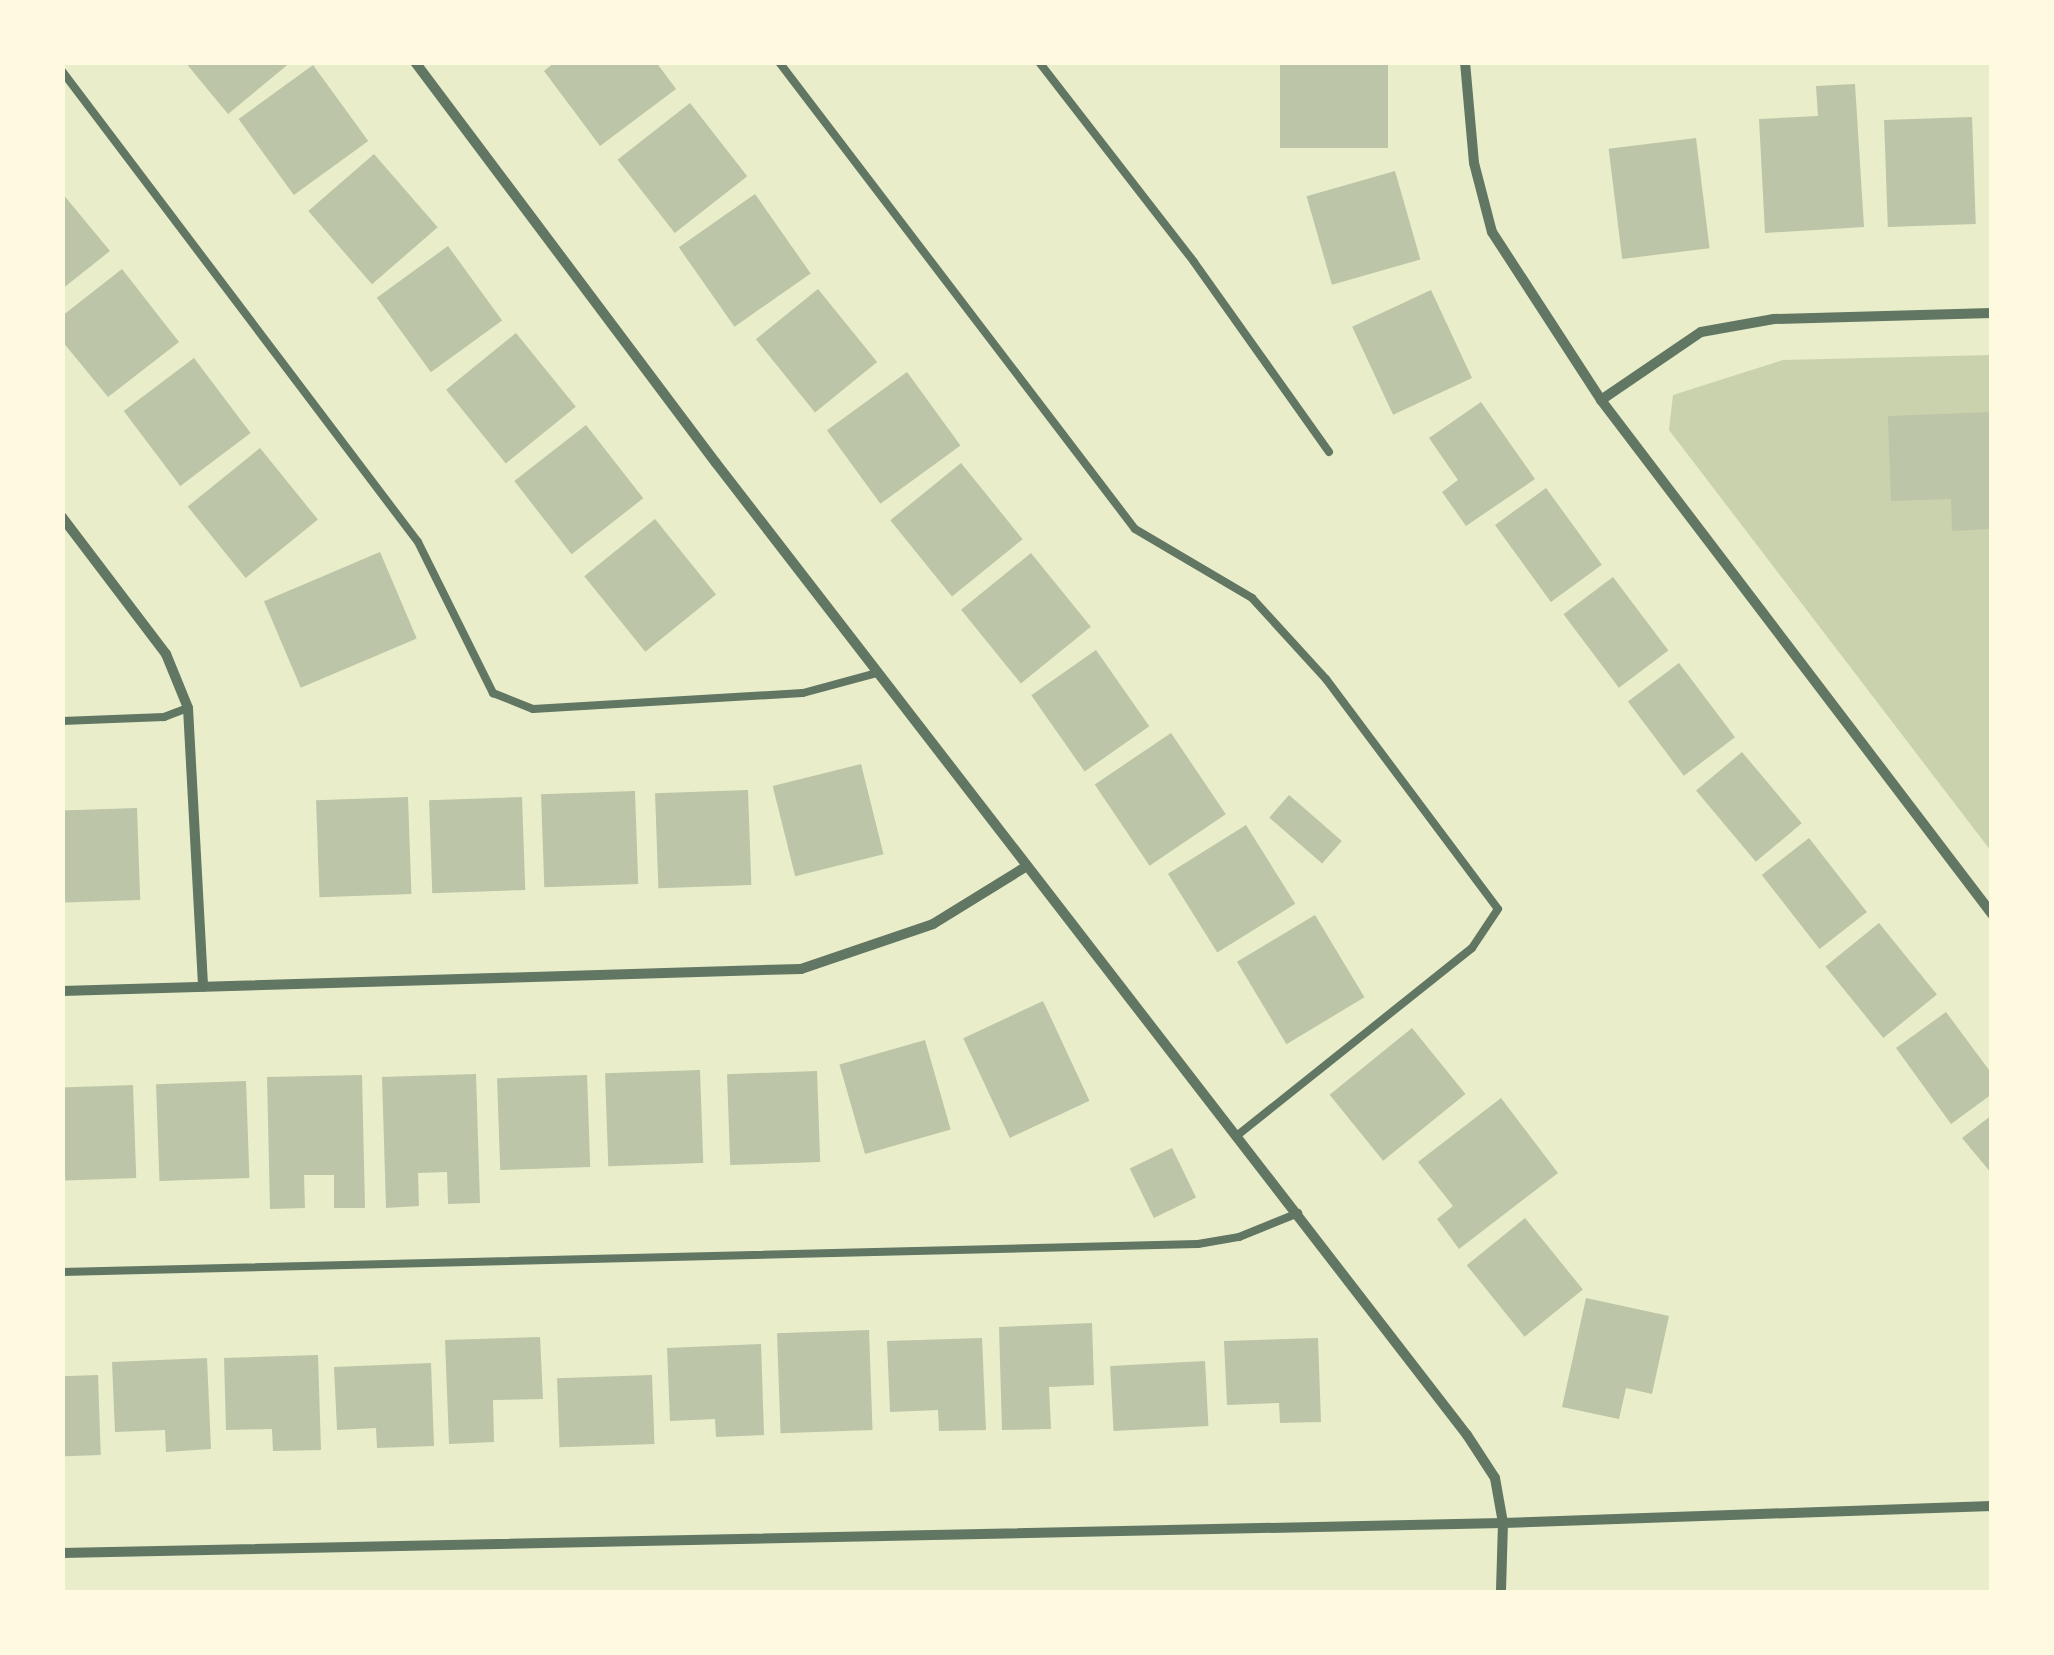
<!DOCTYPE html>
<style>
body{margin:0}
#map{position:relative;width:2054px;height:1655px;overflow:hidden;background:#e9edc9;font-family:"Golos Text",sans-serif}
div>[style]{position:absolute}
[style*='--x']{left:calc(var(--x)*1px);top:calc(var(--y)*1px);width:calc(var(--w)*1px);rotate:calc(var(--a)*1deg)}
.green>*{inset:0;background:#cad2ad}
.building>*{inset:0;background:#bcc5a7;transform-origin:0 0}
.service>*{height:8px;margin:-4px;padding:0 4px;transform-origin:4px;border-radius:4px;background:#617663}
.minor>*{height:10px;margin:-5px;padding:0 5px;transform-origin:5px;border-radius:5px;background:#617663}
span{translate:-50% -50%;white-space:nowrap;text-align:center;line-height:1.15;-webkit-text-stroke:8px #fefae0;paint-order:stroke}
.frame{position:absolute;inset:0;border:65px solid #fefae0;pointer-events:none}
</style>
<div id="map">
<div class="green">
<div style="clip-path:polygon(1991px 355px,1991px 851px,1669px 430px,1673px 395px,1783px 360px)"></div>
</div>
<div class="building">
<div style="clip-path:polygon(185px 62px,291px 62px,228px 114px)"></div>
<div style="clip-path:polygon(555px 62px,656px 62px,676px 89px,600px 146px,544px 71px)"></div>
<div style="left:1280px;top:62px;width:108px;height:86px"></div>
<div style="left:313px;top:65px;width:94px;height:92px;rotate:54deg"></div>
<div style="clip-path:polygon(1855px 84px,1864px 227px,1765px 233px,1759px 119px,1818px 116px,1816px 86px)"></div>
<div style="left:690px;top:103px;width:93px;height:92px;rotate:52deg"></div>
<div style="left:1972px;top:117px;width:107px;height:88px;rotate:88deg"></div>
<div style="left:1696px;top:138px;width:111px;height:88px;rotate:83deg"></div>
<div style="left:374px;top:154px;width:97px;height:87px;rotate:49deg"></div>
<div style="left:1395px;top:171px;width:92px;height:92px;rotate:74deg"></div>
<div style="clip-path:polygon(62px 193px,110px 251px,62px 289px)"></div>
<div style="left:755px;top:194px;width:97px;height:93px;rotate:55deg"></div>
<div style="left:448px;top:246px;width:92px;height:88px;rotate:54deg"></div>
<div style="clip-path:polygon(122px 269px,179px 342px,108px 397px,62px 341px,62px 316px)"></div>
<div style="left:818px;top:289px;width:94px;height:80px;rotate:51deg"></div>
<div style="left:1431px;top:290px;width:97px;height:87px;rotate:65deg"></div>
<div style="left:516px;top:333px;width:95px;height:90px;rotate:51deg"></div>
<div style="left:194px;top:358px;width:94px;height:88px;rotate:53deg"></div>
<div style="left:907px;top:372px;width:91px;height:99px;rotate:54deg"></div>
<div style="clip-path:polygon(1481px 402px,1535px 479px,1466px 526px,1442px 492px,1458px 480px,1429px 438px)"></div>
<div style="clip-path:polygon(1992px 412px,1992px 529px,1952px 531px,1951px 499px,1891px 501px,1888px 416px)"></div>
<div style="left:586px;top:425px;width:93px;height:91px;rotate:52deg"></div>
<div style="left:260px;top:448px;width:92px;height:93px;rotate:51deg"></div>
<div style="left:961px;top:463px;width:98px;height:91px;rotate:51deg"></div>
<div style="left:1546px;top:488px;width:95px;height:63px;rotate:54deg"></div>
<div style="left:655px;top:519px;width:97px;height:91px;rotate:51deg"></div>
<div style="left:380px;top:552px;width:94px;height:126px;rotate:67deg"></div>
<div style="left:1031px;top:553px;width:95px;height:90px;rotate:51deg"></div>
<div style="left:1613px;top:577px;width:92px;height:62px;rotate:53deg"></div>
<div style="left:1096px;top:650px;width:93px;height:79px;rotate:55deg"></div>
<div style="left:1679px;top:663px;width:93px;height:64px;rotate:53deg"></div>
<div style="left:1171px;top:733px;width:98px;height:92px;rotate:56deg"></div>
<div style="left:1742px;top:752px;width:93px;height:60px;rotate:50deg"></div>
<div style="left:861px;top:764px;width:93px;height:91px;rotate:76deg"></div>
<div style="left:748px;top:790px;width:95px;height:93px;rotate:88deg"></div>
<div style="left:635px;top:791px;width:93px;height:94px;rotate:88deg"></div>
<div style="left:1289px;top:795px;width:70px;height:30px;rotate:41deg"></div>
<div style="left:408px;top:797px;width:97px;height:92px;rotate:88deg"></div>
<div style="left:522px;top:797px;width:93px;height:93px;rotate:88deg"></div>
<div style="left:137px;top:808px;width:92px;height:75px;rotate:88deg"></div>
<div style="left:1246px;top:825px;width:93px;height:92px;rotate:58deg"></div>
<div style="left:1809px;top:838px;width:94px;height:60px;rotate:52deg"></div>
<div style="left:1315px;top:915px;width:96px;height:91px;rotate:59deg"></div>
<div style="left:1879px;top:923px;width:92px;height:69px;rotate:51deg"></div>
<div style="left:1043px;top:1001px;width:110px;height:88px;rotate:65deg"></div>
<div style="clip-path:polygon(1946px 1012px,1992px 1074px,1992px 1094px,1951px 1124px,1896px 1048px)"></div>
<div style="left:1412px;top:1028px;width:85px;height:106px;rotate:51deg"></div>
<div style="left:925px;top:1040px;width:93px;height:89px;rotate:74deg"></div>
<div style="left:700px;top:1070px;width:93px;height:95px;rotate:88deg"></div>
<div style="left:817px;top:1071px;width:91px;height:90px;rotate:88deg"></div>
<div style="clip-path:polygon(476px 1074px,480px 1203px,448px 1204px,447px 1172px,418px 1173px,419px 1206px,386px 1208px,382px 1077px)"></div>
<div style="clip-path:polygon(362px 1075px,365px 1208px,334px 1208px,334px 1175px,304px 1175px,305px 1208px,270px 1209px,267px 1077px)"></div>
<div style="left:587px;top:1075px;width:92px;height:90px;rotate:88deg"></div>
<div style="left:246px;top:1081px;width:97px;height:90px;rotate:88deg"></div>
<div style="left:133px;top:1085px;width:93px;height:71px;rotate:88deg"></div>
<div style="clip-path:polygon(1501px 1098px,1558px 1173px,1459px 1249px,1437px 1219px,1453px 1206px,1418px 1162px)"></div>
<div style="clip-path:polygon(1992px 1115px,1992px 1174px,1962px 1138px)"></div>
<div style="left:1172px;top:1148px;width:55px;height:47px;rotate:64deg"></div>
<div style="left:1525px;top:1218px;width:92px;height:75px;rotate:51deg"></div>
<div style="clip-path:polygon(1586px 1298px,1669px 1316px,1652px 1394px,1626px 1388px,1619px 1419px,1562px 1407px)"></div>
<div style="clip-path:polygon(1092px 1323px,1094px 1385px,1049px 1387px,1051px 1429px,1002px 1430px,999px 1327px)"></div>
<div style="left:869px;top:1330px;width:100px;height:92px;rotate:88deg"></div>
<div style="clip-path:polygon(540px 1337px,543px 1399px,493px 1400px,494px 1442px,449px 1444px,445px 1340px)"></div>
<div style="clip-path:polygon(982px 1338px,986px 1430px,939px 1431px,938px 1410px,890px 1412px,887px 1341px)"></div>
<div style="clip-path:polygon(1318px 1338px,1321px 1422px,1280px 1423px,1279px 1403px,1227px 1405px,1224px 1341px)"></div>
<div style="clip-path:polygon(761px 1344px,764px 1435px,716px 1437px,715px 1419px,670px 1421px,667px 1348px)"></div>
<div style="clip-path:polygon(318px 1355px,321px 1450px,273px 1451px,272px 1429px,226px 1430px,224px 1358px)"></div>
<div style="clip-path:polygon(207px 1358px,211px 1449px,166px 1452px,165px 1430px,115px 1432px,112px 1362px)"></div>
<div style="left:1205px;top:1361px;width:65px;height:95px;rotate:87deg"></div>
<div style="clip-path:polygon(431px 1363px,434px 1446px,377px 1448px,376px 1428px,337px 1430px,334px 1367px)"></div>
<div style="left:98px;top:1375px;width:80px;height:36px;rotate:88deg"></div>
<div style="left:652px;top:1375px;width:69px;height:95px;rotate:88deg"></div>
</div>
<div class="service">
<div style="--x:779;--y:62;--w:587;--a:52.68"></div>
<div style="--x:1135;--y:529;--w:136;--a:30.5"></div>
<div style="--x:1252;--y:598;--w:110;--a:47.6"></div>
<div style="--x:1326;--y:679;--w:287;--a:53.2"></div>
<div style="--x:1498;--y:909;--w:47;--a:123.7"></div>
<div style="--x:1472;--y:948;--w:300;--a:141.4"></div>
<div style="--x:1039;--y:62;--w:253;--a:52.2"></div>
<div style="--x:1194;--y:262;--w:233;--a:54.6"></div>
<div style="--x:62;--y:71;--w:590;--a:52.92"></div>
<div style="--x:418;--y:542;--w:169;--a:63.6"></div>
<div style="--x:493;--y:693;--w:43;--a:21.8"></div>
<div style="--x:533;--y:709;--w:270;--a:-3.4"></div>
<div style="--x:803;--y:693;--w:77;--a:-15.1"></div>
<div style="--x:62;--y:721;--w:102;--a:-2.2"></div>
<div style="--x:164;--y:717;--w:26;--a:-21"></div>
<div style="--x:62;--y:1272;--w:1136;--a:-1.41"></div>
<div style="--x:1198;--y:1244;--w:42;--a:-9.7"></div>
<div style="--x:1239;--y:1237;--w:64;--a:-22.1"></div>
</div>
<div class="minor">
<div style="--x:415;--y:62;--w:501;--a:53.11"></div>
<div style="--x:716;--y:463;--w:1228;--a:52.31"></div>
<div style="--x:1467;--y:1435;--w:51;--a:56.9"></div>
<div style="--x:1495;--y:1478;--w:46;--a:79.9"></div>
<div style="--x:1503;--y:1523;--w:69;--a:91.7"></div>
<div style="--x:1465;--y:62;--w:101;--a:84.9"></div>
<div style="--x:1474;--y:163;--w:71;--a:75.4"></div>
<div style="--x:1492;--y:232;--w:200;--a:57"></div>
<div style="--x:1601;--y:400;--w:646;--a:52.74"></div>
<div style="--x:1601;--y:400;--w:121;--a:-34.2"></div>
<div style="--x:1701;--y:332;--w:74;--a:-10.1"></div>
<div style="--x:1774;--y:319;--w:218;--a:-1.6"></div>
<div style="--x:62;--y:517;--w:172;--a:52.8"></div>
<div style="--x:166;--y:654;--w:58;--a:67.8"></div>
<div style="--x:188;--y:708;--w:279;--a:86.9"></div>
<div style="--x:62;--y:991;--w:739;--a:-1.71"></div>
<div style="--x:801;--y:969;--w:139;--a:-18.8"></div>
<div style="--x:933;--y:924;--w:110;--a:-31.7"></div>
<div style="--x:62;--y:1553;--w:1441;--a:-1.19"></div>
<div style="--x:1503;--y:1523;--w:489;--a:-2"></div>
</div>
<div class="frame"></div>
</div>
